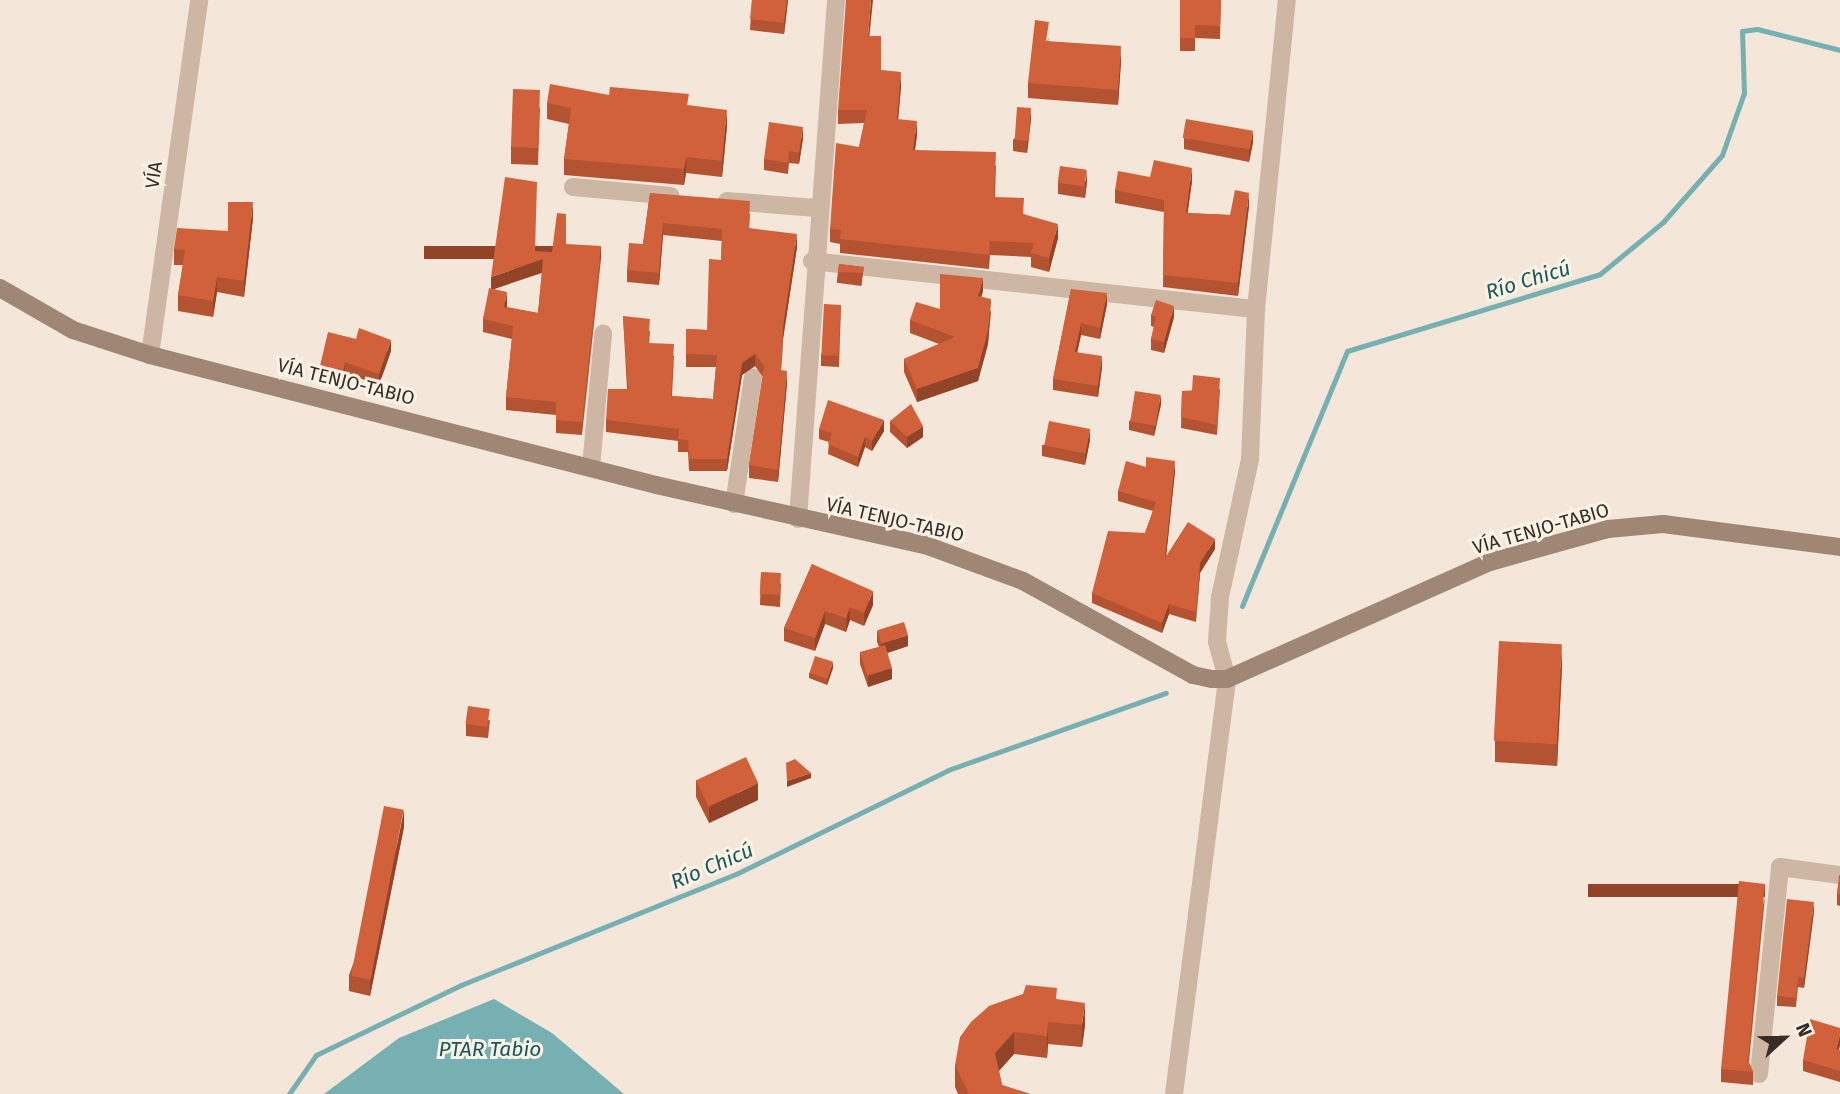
<!DOCTYPE html>
<meta charset="utf-8">
<style>
body{margin:0}
#map{position:relative;width:1840px;height:1094px;overflow:hidden;background:#f4e7d9;font-family:"Fira Sans",sans-serif}
div>[style]{position:absolute}
[style*='--x']{left:calc(var(--x)*1px);top:calc(var(--y)*1px);width:calc(var(--w)*1px);rotate:calc(var(--a)*1deg)}
.water>*{inset:0;background:#76b0b3}
.stream>*{height:5px;margin:-2.5px;padding:0 2.5px;transform-origin:2.5px;border-radius:2.5px;background:#76b0b3}
.minor>*{height:18px;margin:-9px;padding:0 9px;transform-origin:9px;border-radius:9px;background:#cdb7a4}
.secondary>*{height:18px;margin:-9px;padding:0 9px;transform-origin:9px;border-radius:9px;background:#a08675}
.wall>*{inset:0;background:#b35332;transform-origin:0 0}
.shaded-wall>*{inset:0;background:#924429;transform-origin:0 0}
.building>*{inset:0;background:#d0613a;transform-origin:0 0}
span{translate:-50% -50%;white-space:nowrap;text-align:center;line-height:1.15;-webkit-text-stroke:6px #fbf2e6;paint-order:stroke}
.street-label{font-size:19px;color:#372c26}
.water-label{font-size:21px;color:#18575c;font-style:italic}
.north{position:absolute;left:1749px;top:1003px;width:70px;height:70px;-webkit-text-stroke:5px #fbf2e6;paint-order:stroke;rotate:68deg;font-size:19px;font-weight:700;line-height:28px;text-align:center;color:#372c26}
.north::after{content:'';display:block;margin:auto;width:24px;height:32px;background:#372c26;clip-path:polygon(50% 0,100% 100%,50% 72%,0 100%)}
</style>
<div id="map">
<div class="water">
<div style="clip-path:polygon(494px 999px,552px 1033px,624px 1094px,324px 1094px,399px 1038px)"></div>
</div>
<div class="stream">
<div style="--x:1242;--y:606;--w:276;--a:-67.6"></div>
<div style="--x:1347;--y:351;--w:264;--a:-16.9"></div>
<div style="--x:1600;--y:274;--w:82;--a:-39.5"></div>
<div style="--x:1663;--y:222;--w:89;--a:-48.6"></div>
<div style="--x:1722;--y:155;--w:66;--a:-70.5"></div>
<div style="--x:1744;--y:93;--w:62;--a:-91.8"></div>
<div style="--x:1742;--y:31;--w:15;--a:-8"></div>
<div style="--x:1757;--y:29;--w:86;--a:14.2"></div>
<div style="--x:289;--y:1094;--w:47;--a:-55.3"></div>
<div style="--x:316;--y:1055;--w:161;--a:-25.8"></div>
<div style="--x:461;--y:985;--w:297;--a:-22"></div>
<div style="--x:736;--y:874;--w:236;--a:-26.1"></div>
<div style="--x:948;--y:770;--w:231;--a:-19.5"></div>
</div>
<div class="minor">
<div style="--x:573;--y:187;--w:98;--a:5.2"></div>
<div style="--x:727;--y:201;--w:90;--a:4.4"></div>
<div style="--x:812;--y:261;--w:447;--a:6.2"></div>
<div style="--x:150;--y:355;--w:358;--a:-82.1"></div>
<div style="--x:591;--y:467;--w:134;--a:-84.8"></div>
<div style="--x:734;--y:504;--w:128;--a:-81.5"></div>
<div style="--x:798;--y:519;--w:520;--a:-85.81"></div>
<div style="--x:1759;--y:1074;--w:208;--a:-84.2"></div>
<div style="--x:1780;--y:867;--w:61;--a:7.6"></div>
<div style="--x:1174;--y:1094;--w:418;--a:-82.7"></div>
<div style="--x:1227;--y:679;--w:39;--a:-105"></div>
<div style="--x:1217;--y:641;--w:44;--a:-86.1"></div>
<div style="--x:1220;--y:597;--w:141;--a:-77.7"></div>
<div style="--x:1250;--y:459;--w:150;--a:-87.7"></div>
<div style="--x:1256;--y:309;--w:311;--a:-84.3"></div>
</div>
<div class="secondary">
<div style="--x:0;--y:288;--w:84;--a:29.9"></div>
<div style="--x:73;--y:330;--w:81;--a:18"></div>
<div style="--x:150;--y:355;--w:522;--a:14.41"></div>
<div style="--x:656;--y:485;--w:279;--a:12.6"></div>
<div style="--x:928;--y:546;--w:101;--a:20.2"></div>
<div style="--x:1023;--y:581;--w:194;--a:28.9"></div>
<div style="--x:1193;--y:675;--w:19;--a:12"></div>
<div style="--x:1212;--y:679;--w:15;--a:0"></div>
<div style="--x:1227;--y:679;--w:288;--a:-24"></div>
<div style="--x:1490;--y:562;--w:123;--a:-15.6"></div>
<div style="--x:1608;--y:529;--w:55;--a:-5.2"></div>
<div style="--x:1663;--y:524;--w:178;--a:7.4"></div>
</div>
<div class="wall">
<div style="clip-path:polygon(752px 0,788px 0,784px 34px,750px 30px)"></div>
<div style="clip-path:polygon(1180px 0,1221px 0,1220px 39px,1195px 38px,1195px 51px,1180px 51px)"></div>
<div style="clip-path:polygon(869px 36px,881px 70px,901px 86px,898px 119px,917px 135px,915px 150px,996px 166px,995px 197px,1024px 214px,1058px 238px,1049px 272px,1031px 267px,1031px 257px,990px 255px,989px 269px,840px 253px,840px 244px,830px 242px,830px 229px,859px 147px,864px 123px,838px 124px,838px 110px)"></div>
<div style="clip-path:polygon(1049px 37px,1048px 41px,1121px 61px,1118px 105px,1028px 98px,1028px 83px)"></div>
<div style="clip-path:polygon(609px 95px,689px 106px,727px 126px,722px 177px,686px 173px,684px 185px,564px 175px,564px 159px,569px 124px,547px 119px,547px 103px)"></div>
<div style="clip-path:polygon(540px 107px,538px 165px,511px 164px,511px 147px)"></div>
<div style="clip-path:polygon(1031px 119px,1027px 153px,1013px 151px,1013px 140px)"></div>
<div style="clip-path:polygon(803px 138px,799px 164px,789px 163px,788px 174px,764px 170px,764px 159px)"></div>
<div style="clip-path:polygon(1184px 138px,1253px 142px,1249px 162px,1184px 149px)"></div>
<div style="clip-path:polygon(1150px 177px,1192px 181px,1187px 213px,1230px 215px,1249px 206px,1238px 296px,1163px 287px,1164px 212px,1115px 203px,1115px 190px)"></div>
<div style="clip-path:polygon(1087px 181px,1085px 198px,1058px 194px,1058px 183px)"></div>
<div style="clip-path:polygon(650px 193px,750px 214px,749px 228px,797px 247px,783px 339px,781px 370px,787px 383px,778px 482px,749px 478px,749px 465px,763px 377px,755px 366px,742px 375px,727px 471px,689px 471px,688px 452px,678px 452px,678px 441px,606px 432px,606px 420px,627px 389px,623px 316px,650px 331px,649px 343px,674px 356px,672px 396px,713px 399px,716px 367px,686px 367px,686px 329px,707px 330px,721px 260px,722px 241px,663px 235px,659px 285px,627px 282px,627px 270px,643px 244px)"></div>
<div style="clip-path:polygon(253px 218px,244px 297px,217px 292px,213px 317px,178px 311px,178px 295px,183px 265px,174px 265px,174px 249px,228px 231px)"></div>
<div style="clip-path:polygon(evenodd,566px 244px,601px 259px,582px 435px,556px 433px,556px 415px,506px 410px,506px 397px,512px 339px,483px 332px,483px 319px,491px 289px,535px 251px,552px 252px,566px 244px,542px 273px,538px 313px,507px 307px,507px 305px,494px 289px,542px 273px)"></div>
<div style="left:839px;top:264px;width:25px;height:19px;rotate:7deg"></div>
<div style="clip-path:polygon(1071px 289px,1107px 304px,1100px 339px,1081px 335px,1077px 352px,1102px 367px,1098px 397px,1053px 390px,1053px 379px)"></div>
<div style="clip-path:polygon(983px 291px,981px 297px,991px 312px,988px 344px,978px 381px,917px 402px,904px 372px,904px 359px,939px 344px,910px 333px,910px 320px,940px 309px)"></div>
<div style="clip-path:polygon(841px 305px,839px 367px,821px 366px,821px 355px)"></div>
<div style="clip-path:polygon(1151px 315px,1174px 317px,1164px 353px,1151px 350px,1151px 339px,1154px 327px,1151px 326px)"></div>
<div style="clip-path:polygon(391px 351px,379px 385px,345px 373px,343px 383px,320px 378px,320px 366px)"></div>
<div style="clip-path:polygon(1220px 389px,1217px 435px,1181px 428px,1182px 391px)"></div>
<div style="clip-path:polygon(1161px 404px,1154px 436px,1129px 430px,1129px 421px)"></div>
<div style="clip-path:polygon(890px 421px,923px 437px,907px 448px,890px 432px)"></div>
<div style="clip-path:polygon(819px 429px,884px 431px,872px 451px,865px 447px,858px 467px,828px 454px,829px 442px,819px 439px)"></div>
<div style="clip-path:polygon(1090px 440px,1085px 465px,1042px 456px,1042px 445px)"></div>
<div style="clip-path:polygon(1146px 467px,1175px 471px,1166px 556px,1215px 549px,1200px 573px,1196px 622px,1169px 614px,1162px 633px,1092px 603px,1092px 593px,1145px 533px,1153px 511px,1118px 501px,1118px 491px)"></div>
<div style="clip-path:polygon(812px 564px,873px 605px,864px 626px,850px 620px,846px 632px,825px 624px,815px 651px,784px 641px,784px 628px)"></div>
<div style="clip-path:polygon(761px 572px,781px 584px,780px 607px,760px 605px)"></div>
<div style="clip-path:polygon(877px 631px,908px 646px,887px 653px,892px 679px,868px 687px,860px 664px,860px 652px,879px 647px,877px 642px)"></div>
<div style="clip-path:polygon(1562px 666px,1557px 766px,1495px 762px,1495px 741px)"></div>
<div style="clip-path:polygon(833px 668px,827px 685px,809px 678px,809px 673px)"></div>
<div style="clip-path:polygon(490px 720px,488px 738px,466px 736px,466px 724px)"></div>
<div style="clip-path:polygon(696px 780px,758px 800px,709px 823px,696px 797px)"></div>
<div style="clip-path:polygon(404px 827px,370px 996px,349px 991px,349px 975px)"></div>
<div style="clip-path:polygon(1840px 875px,1840px 906px,1837px 905px,1837px 894px)"></div>
<div style="clip-path:polygon(1765px 897px,1749px 1062px,1753px 1072px,1753px 1085px,1721px 1082px,1721px 1069px)"></div>
<div style="clip-path:polygon(1814px 911px,1804px 988px,1798px 987px,1796px 1007px,1777px 1006px,1777px 996px)"></div>
<div style="clip-path:polygon(1057px 999px,1085px 1025px,1082px 1047px,1048px 1044px,1047px 1058px,1014px 1054px,999px 1071px,1002px 1085px,1030px 1094px,958px 1094px,955px 1087px,955px 1065px)"></div>
<div style="clip-path:polygon(1840px 1050px,1840px 1082px,1803px 1071px,1803px 1060px)"></div>
</div>
<div class="shaded-wall">
<div style="clip-path:polygon(787px 0,788px 0,784px 34px,784px 23px)"></div>
<div style="clip-path:polygon(871px 0,873px 0,868px 50px,868px 36px)"></div>
<div style="clip-path:polygon(1121px 46px,1121px 61px,1118px 105px,1118px 90px)"></div>
<div style="clip-path:polygon(901px 72px,901px 86px,897px 132px,897px 119px)"></div>
<div style="clip-path:polygon(1031px 108px,1031px 119px,1027px 153px,1027px 142px)"></div>
<div style="clip-path:polygon(727px 110px,727px 126px,722px 177px,722px 161px)"></div>
<div style="clip-path:polygon(917px 121px,917px 135px,913px 163px,913px 150px)"></div>
<div style="clip-path:polygon(803px 127px,803px 138px,799px 164px,799px 153px)"></div>
<div style="clip-path:polygon(1253px 131px,1253px 142px,1249px 162px,1249px 151px)"></div>
<div style="clip-path:polygon(686px 157px,686px 173px,684px 185px,684px 169px)"></div>
<div style="clip-path:polygon(1192px 168px,1192px 181px,1186px 226px,1186px 213px)"></div>
<div style="clip-path:polygon(1087px 170px,1087px 181px,1085px 198px,1085px 187px)"></div>
<div style="clip-path:polygon(1249px 193px,1249px 206px,1238px 296px,1238px 283px)"></div>
<div style="clip-path:polygon(253px 202px,253px 218px,244px 297px,244px 281px)"></div>
<div style="clip-path:polygon(663px 223px,663px 235px,659px 285px,659px 273px)"></div>
<div style="clip-path:polygon(1058px 224px,1058px 238px,1049px 272px,1049px 258px)"></div>
<div style="clip-path:polygon(797px 234px,797px 247px,783px 339px,781px 382px,783px 327px)"></div>
<div style="left:601px;top:246px;width:13px;height:177px;rotate:90deg"></div>
<div style="clip-path:polygon(543px 259px,543px 272px,491px 290px,491px 277px)"></div>
<div style="clip-path:polygon(217px 277px,217px 292px,213px 317px,213px 301px)"></div>
<div style="clip-path:polygon(983px 278px,983px 291px,978px 309px,978px 296px)"></div>
<div style="clip-path:polygon(507px 292px,507px 305px,504px 320px,504px 307px)"></div>
<div style="clip-path:polygon(1107px 293px,1107px 304px,1100px 339px,1100px 328px)"></div>
<div style="clip-path:polygon(991px 299px,988px 344px,978px 381px,917px 402px,917px 389px)"></div>
<div style="clip-path:polygon(1174px 306px,1174px 317px,1164px 353px,1164px 342px)"></div>
<div style="clip-path:polygon(1081px 323px,1081px 335px,1075px 363px,1075px 352px)"></div>
<div style="clip-path:polygon(391px 340px,391px 351px,379px 385px,379px 374px)"></div>
<div style="clip-path:polygon(755px 354px,755px 366px,742px 375px,727px 471px,727px 459px,742px 363px)"></div>
<div style="clip-path:polygon(1102px 356px,1102px 367px,1098px 397px,1098px 386px)"></div>
<div style="clip-path:polygon(345px 362px,345px 373px,343px 383px,343px 372px)"></div>
<div style="clip-path:polygon(787px 371px,787px 383px,778px 482px,778px 470px)"></div>
<div style="clip-path:polygon(1161px 395px,1161px 404px,1154px 436px,1154px 426px)"></div>
<div style="clip-path:polygon(884px 420px,884px 431px,872px 451px,872px 441px)"></div>
<div style="clip-path:polygon(923px 426px,923px 437px,907px 448px,907px 437px)"></div>
<div style="clip-path:polygon(1090px 429px,1090px 440px,1085px 465px,1085px 454px)"></div>
<div style="clip-path:polygon(865px 437px,865px 447px,858px 467px,858px 457px)"></div>
<div style="clip-path:polygon(1175px 461px,1175px 471px,1165px 568px,1165px 558px)"></div>
<div style="clip-path:polygon(1215px 539px,1215px 549px,1200px 573px,1196px 622px,1200px 563px)"></div>
<div style="clip-path:polygon(873px 591px,873px 605px,864px 626px,864px 613px)"></div>
<div style="clip-path:polygon(1169px 604px,1169px 614px,1162px 633px,1162px 623px)"></div>
<div style="clip-path:polygon(850px 607px,850px 620px,846px 632px,846px 618px)"></div>
<div style="clip-path:polygon(825px 611px,825px 624px,815px 651px,815px 638px)"></div>
<div style="clip-path:polygon(908px 635px,908px 646px,881px 655px,881px 644px)"></div>
<div style="clip-path:polygon(1562px 644px,1562px 666px,1557px 766px,1557px 744px)"></div>
<div style="clip-path:polygon(833px 662px,833px 668px,827px 685px,827px 679px)"></div>
<div style="clip-path:polygon(892px 668px,892px 679px,868px 687px,868px 676px)"></div>
<div style="clip-path:polygon(811px 773px,811px 778px,787px 787px,787px 781px)"></div>
<div style="clip-path:polygon(758px 783px,758px 800px,709px 823px,709px 807px)"></div>
<div style="clip-path:polygon(404px 810px,404px 827px,370px 996px,370px 979px)"></div>
<div style="left:1765px;top:884px;width:13px;height:177px;rotate:90deg"></div>
<div style="clip-path:polygon(1814px 902px,1814px 911px,1804px 988px,1804px 978px)"></div>
<div style="clip-path:polygon(1085px 1003px,1085px 1025px,1082px 1047px,1082px 1025px)"></div>
<div style="clip-path:polygon(1048px 1022px,1048px 1044px,1047px 1058px,1047px 1036px)"></div>
<div style="clip-path:polygon(1014px 1032px,1014px 1054px,995px 1075px,995px 1053px)"></div>
<div style="clip-path:polygon(1840px 1034px,1840px 1046px,1836px 1060px,1836px 1049px)"></div>
</div>
<div class="building">
<div style="clip-path:polygon(752px 0,787px 0,784px 23px,750px 19px)"></div>
<div style="clip-path:polygon(846px 0,871px 0,868px 36px,881px 36px,881px 70px,901px 72px,897px 119px,917px 121px,913px 150px,996px 152px,994px 197px,1024px 198px,1023px 214px,1058px 224px,1049px 258px,1031px 253px,1034px 243px,990px 241px,989px 255px,840px 239px,841px 230px,830px 229px,836px 143px,859px 147px,867px 110px,838px 110px)"></div>
<div style="clip-path:polygon(1180px 0,1221px 0,1220px 26px,1195px 25px,1195px 38px,1180px 38px)"></div>
<div style="clip-path:polygon(1035px 20px,1049px 22px,1046px 41px,1121px 46px,1118px 90px,1028px 83px)"></div>
<div style="clip-path:polygon(550px 84px,609px 95px,610px 87px,689px 94px,687px 105px,727px 110px,722px 161px,686px 157px,684px 169px,564px 159px,571px 108px,547px 103px)"></div>
<div style="left:513px;top:89px;width:27px;height:58px;rotate:2deg"></div>
<div style="left:1017px;top:107px;width:14px;height:33px;rotate:4deg"></div>
<div style="left:1186px;top:119px;width:68px;height:19px;rotate:10deg"></div>
<div style="clip-path:polygon(769px 122px,803px 127px,799px 153px,789px 151px,788px 163px,764px 159px)"></div>
<div style="clip-path:polygon(1154px 160px,1192px 168px,1186px 213px,1230px 215px,1235px 190px,1249px 193px,1238px 283px,1163px 275px,1164px 200px,1115px 190px,1118px 171px,1150px 177px)"></div>
<div style="left:1060px;top:166px;width:27px;height:17px;rotate:8deg"></div>
<div style="clip-path:polygon(505px 177px,537px 182px,535px 251px,552px 252px,557px 213px,566px 214px,566px 244px,601px 246px,582px 422px,556px 420px,556px 402px,506px 397px,513px 326px,483px 319px,489px 288px,507px 292px,504px 307px,538px 313px,543px 259px,491px 277px)"></div>
<div style="clip-path:polygon(650px 193px,750px 201px,749px 228px,797px 234px,783px 327px,781px 370px,787px 371px,778px 470px,749px 465px,764px 366px,755px 354px,742px 363px,727px 459px,689px 459px,688px 440px,678px 439px,679px 429px,606px 420px,608px 389px,628px 389px,623px 316px,650px 319px,648px 343px,674px 344px,671px 396px,713px 399px,717px 355px,686px 354px,686px 329px,707px 330px,709px 259px,721px 260px,722px 229px,663px 223px,659px 273px,627px 270px,629px 243px,643px 244px)"></div>
<div style="clip-path:polygon(228px 202px,253px 202px,244px 281px,217px 277px,213px 301px,178px 295px,185px 250px,174px 249px,177px 228px,228px 231px)"></div>
<div style="clip-path:polygon(839px 264px,864px 267px,863px 273px,838px 272px)"></div>
<div style="clip-path:polygon(940px 274px,983px 278px,978px 296px,991px 299px,988px 331px,978px 368px,917px 389px,904px 359px,955px 337px,910px 320px,916px 302px,940px 309px)"></div>
<div style="clip-path:polygon(1071px 289px,1107px 293px,1100px 328px,1081px 323px,1075px 352px,1102px 356px,1098px 386px,1053px 379px)"></div>
<div style="clip-path:polygon(1156px 300px,1174px 306px,1164px 342px,1151px 339px,1156px 317px,1151px 315px)"></div>
<div style="left:824px;top:304px;width:17px;height:51px;rotate:3deg"></div>
<div style="clip-path:polygon(359px 328px,391px 340px,379px 374px,345px 362px,343px 372px,320px 366px,328px 332px,356px 339px)"></div>
<div style="clip-path:polygon(1193px 375px,1220px 378px,1217px 425px,1181px 417px,1182px 391px,1192px 391px)"></div>
<div style="left:1135px;top:391px;width:26px;height:31px;rotate:9deg"></div>
<div style="clip-path:polygon(828px 400px,884px 420px,872px 441px,865px 437px,858px 457px,828px 444px,832px 433px,819px 429px)"></div>
<div style="clip-path:polygon(911px 404px,923px 426px,907px 437px,890px 421px)"></div>
<div style="left:1049px;top:421px;width:42px;height:25px;rotate:11deg"></div>
<div style="clip-path:polygon(1146px 457px,1175px 461px,1165px 558px,1188px 522px,1215px 539px,1200px 563px,1196px 612px,1169px 604px,1162px 623px,1092px 593px,1108px 531px,1145px 533px,1156px 502px,1118px 491px,1126px 461px,1146px 467px)"></div>
<div style="clip-path:polygon(812px 564px,873px 591px,864px 613px,850px 607px,846px 618px,825px 611px,815px 638px,784px 628px)"></div>
<div style="left:761px;top:572px;width:20px;height:22px;rotate:3deg"></div>
<div style="left:904px;top:622px;width:14px;height:28px;rotate:73deg"></div>
<div style="left:1499px;top:641px;width:63px;height:100px;rotate:3deg"></div>
<div style="left:885px;top:645px;width:24px;height:26px;rotate:73deg"></div>
<div style="left:815px;top:656px;width:19px;height:18px;rotate:18deg"></div>
<div style="left:468px;top:706px;width:22px;height:18px;rotate:8deg"></div>
<div style="left:746px;top:757px;width:29px;height:55px;rotate:65deg"></div>
<div style="clip-path:polygon(795px 759px,811px 773px,787px 781px,786px 763px)"></div>
<div style="left:384px;top:806px;width:20px;height:173px;rotate:11deg"></div>
<div style="clip-path:polygon(1839px 875px,1840px 875px,1840px 895px,1837px 894px)"></div>
<div style="clip-path:polygon(1739px 881px,1765px 884px,1748px 1060px,1753px 1072px,1721px 1069px)"></div>
<div style="clip-path:polygon(1787px 899px,1814px 902px,1804px 978px,1798px 977px,1796px 998px,1777px 996px)"></div>
<div style="clip-path:polygon(1026px 985px,1057px 988px,1056px 999px,1085px 1003px,1082px 1025px,1048px 1022px,1047px 1036px,1014px 1032px,995px 1053px,1002px 1085px,1030px 1094px,969px 1094px,955px 1065px,960px 1037px,971px 1022px,989px 1006px,1023px 994px)"></div>
<div style="clip-path:polygon(1810px 1019px,1840px 1028px,1840px 1034px,1836px 1049px,1840px 1050px,1840px 1071px,1803px 1060px)"></div>
</div>
<div class="street-label">
<span style="left:154px;top:175px;rotate:-82deg">VÍA</span>
<span style="left:346px;top:382px;rotate:14deg">VÍA TENJO-TABIO</span>
<span style="left:895px;top:520px;rotate:13deg">VÍA TENJO-TABIO</span>
<span style="left:1541px;top:529px;rotate:-16deg">VÍA TENJO-TABIO</span>
</div>
<div class="water-label">
<span style="left:1528px;top:280px;rotate:-17deg">Río Chicú</span>
<span style="left:712px;top:866px;rotate:-23deg">Río Chicú</span>
<span style="left:490px;top:1049px">PTAR Tabio</span>
</div>
<div class="north">N</div>
</div>
